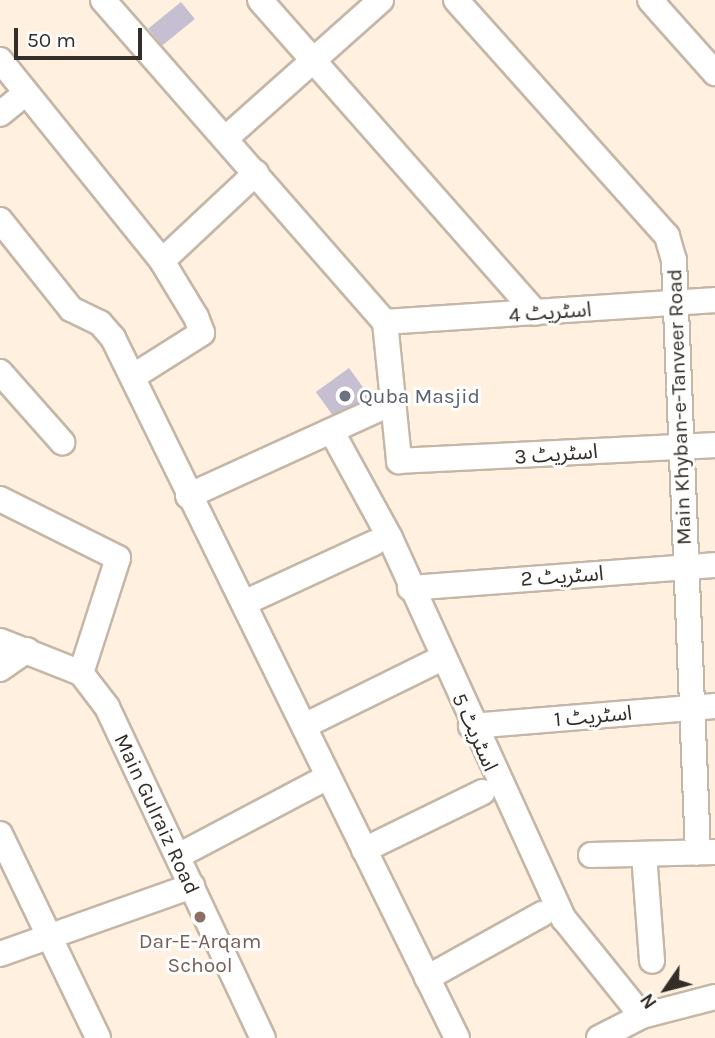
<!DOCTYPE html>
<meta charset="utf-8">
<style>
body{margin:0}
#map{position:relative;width:715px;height:1038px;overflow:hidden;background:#fff0e0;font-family:Karla,"Noto Sans Arabic",sans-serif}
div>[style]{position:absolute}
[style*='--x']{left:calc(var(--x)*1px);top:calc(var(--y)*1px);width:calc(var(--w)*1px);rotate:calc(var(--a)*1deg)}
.building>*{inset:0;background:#c5bfd1;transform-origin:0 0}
.roads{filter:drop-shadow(2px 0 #c5b7a7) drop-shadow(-2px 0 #c5b7a7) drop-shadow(0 2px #c5b7a7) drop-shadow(0 -2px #c5b7a7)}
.minor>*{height:24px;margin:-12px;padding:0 12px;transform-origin:12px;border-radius:12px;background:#fff}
.dots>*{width:19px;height:19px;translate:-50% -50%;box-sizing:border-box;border:4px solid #fff;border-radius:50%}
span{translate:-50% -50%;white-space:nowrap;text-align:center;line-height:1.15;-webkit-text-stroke:6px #fff;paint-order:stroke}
.street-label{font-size:21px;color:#332e28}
.worship-label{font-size:21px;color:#5b616d}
.left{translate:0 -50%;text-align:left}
.education-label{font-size:21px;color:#785e54}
.north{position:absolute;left:631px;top:954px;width:70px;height:70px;-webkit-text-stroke:5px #fff;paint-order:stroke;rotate:235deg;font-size:19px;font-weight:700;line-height:28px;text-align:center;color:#332e28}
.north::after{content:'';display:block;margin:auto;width:24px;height:32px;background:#332e28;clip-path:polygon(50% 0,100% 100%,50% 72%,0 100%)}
.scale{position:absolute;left:14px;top:28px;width:128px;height:32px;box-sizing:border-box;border:4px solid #332e28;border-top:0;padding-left:9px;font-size:21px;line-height:24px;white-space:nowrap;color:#332e28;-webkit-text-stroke:5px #fff;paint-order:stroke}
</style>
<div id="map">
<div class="building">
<div style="left:181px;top:2px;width:22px;height:42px;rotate:51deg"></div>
<div style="left:349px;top:368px;width:41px;height:41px;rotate:54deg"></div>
</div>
<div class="roads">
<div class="minor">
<div style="--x:103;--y:0;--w:428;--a:48.8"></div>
<div style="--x:385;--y:322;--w:140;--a:84.2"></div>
<div style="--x:399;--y:461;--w:316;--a:-2.9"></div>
<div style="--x:260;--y:0;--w:417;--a:48.6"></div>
<div style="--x:456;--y:0;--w:317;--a:48.2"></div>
<div style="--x:667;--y:236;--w:25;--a:74"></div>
<div style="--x:674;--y:260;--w:593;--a:87.68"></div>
<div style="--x:650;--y:0;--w:98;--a:48.3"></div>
<div style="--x:0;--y:60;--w:258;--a:51.1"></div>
<div style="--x:162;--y:261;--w:66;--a:58.7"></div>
<div style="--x:196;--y:317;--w:17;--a:69"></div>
<div style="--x:202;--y:333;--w:80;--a:147.7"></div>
<div style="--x:0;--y:114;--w:33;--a:-39"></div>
<div style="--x:225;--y:139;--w:209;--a:-41.7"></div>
<div style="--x:0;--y:220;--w:114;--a:51.4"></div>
<div style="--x:71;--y:309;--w:32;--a:26"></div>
<div style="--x:100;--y:323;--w:20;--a:49"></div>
<div style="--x:113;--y:338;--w:780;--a:63.83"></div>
<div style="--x:162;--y:261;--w:129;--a:-43.1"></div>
<div style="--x:385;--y:322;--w:331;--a:-3.8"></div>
<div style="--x:0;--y:372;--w:94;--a:48.5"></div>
<div style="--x:332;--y:432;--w:121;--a:61.3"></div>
<div style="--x:390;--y:538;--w:419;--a:65.5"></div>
<div style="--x:564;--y:919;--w:124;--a:51.2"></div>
<div style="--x:188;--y:496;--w:222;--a:-24.5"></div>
<div style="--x:0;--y:499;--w:132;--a:26.6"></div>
<div style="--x:118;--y:558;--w:121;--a:107.8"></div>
<div style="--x:410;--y:588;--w:306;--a:-4.3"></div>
<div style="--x:244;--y:603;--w:143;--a:-24.8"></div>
<div style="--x:0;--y:641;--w:87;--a:21.6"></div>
<div style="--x:81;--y:673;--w:43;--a:52.6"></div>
<div style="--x:107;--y:707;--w:366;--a:64.8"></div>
<div style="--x:0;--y:669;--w:33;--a:-35"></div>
<div style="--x:304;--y:726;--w:143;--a:-26.2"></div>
<div style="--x:471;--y:726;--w:245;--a:-4.7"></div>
<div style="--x:0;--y:834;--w:226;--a:64.3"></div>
<div style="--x:364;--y:850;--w:132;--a:-26"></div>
<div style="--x:644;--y:854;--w:107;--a:85.7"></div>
<div style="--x:591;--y:855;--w:124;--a:-1.4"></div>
<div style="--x:178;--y:856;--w:170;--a:-27.8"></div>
<div style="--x:0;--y:954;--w:204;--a:-19.5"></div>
<div style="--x:427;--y:978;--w:132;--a:-29.1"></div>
<div style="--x:599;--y:1038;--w:48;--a:-27.1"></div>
<div style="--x:642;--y:1016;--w:75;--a:-14.6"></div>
</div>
</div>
<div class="dots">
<div style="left:345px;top:396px;background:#6b7280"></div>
<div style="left:200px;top:917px;background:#8d6e63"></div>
</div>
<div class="street-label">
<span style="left:550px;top:312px;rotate:-4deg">اسٹریٹ 4</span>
<span style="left:679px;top:407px;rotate:-92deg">Main Khyban-e-Tanveer Road</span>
<span style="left:556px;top:454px;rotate:-4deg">اسٹریٹ 3</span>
<span style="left:562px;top:576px;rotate:-4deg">اسٹریٹ 2</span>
<span style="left:593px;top:716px;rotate:-5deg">اسٹریٹ 1</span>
<span style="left:475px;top:732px;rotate:66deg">اسٹریٹ 5</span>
<span style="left:157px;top:814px;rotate:65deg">Main Gulraiz Road</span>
</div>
<div class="worship-label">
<span class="left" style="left:359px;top:396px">Quba Masjid</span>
</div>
<div class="education-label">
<span style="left:200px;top:953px">Dar-E-Arqam<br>School</span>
</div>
<div class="north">N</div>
<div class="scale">50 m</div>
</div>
